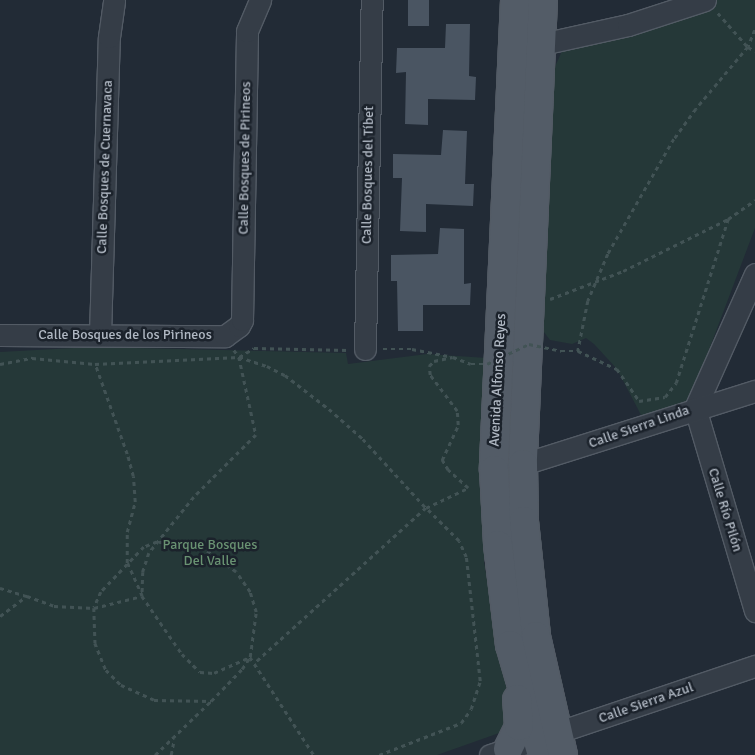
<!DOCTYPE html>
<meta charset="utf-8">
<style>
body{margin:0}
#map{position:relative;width:755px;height:755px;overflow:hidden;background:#222b36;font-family:Signika,sans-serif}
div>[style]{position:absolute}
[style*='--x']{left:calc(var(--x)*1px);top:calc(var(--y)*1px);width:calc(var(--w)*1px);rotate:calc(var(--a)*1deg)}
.green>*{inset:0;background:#253838}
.building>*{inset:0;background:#4a5562;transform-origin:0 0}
.path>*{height:2.5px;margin-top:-1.25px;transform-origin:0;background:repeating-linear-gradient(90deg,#425355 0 4px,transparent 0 8px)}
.roads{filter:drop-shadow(1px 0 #535b65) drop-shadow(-1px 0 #535b65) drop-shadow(0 1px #535b65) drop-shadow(0 -1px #535b65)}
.minor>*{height:21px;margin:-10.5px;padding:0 10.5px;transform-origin:10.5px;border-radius:10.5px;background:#353d47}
.major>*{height:28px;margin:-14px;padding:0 14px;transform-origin:14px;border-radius:14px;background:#535c67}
.path-bridge>*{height:2.5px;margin-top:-1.25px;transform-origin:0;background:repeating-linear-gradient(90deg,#425355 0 4px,transparent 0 8px)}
span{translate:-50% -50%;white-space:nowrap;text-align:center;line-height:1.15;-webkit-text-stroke:5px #1b222b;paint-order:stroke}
.street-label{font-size:14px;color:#b0b8c3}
.park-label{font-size:14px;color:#699272}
</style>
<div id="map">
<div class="green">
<div style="clip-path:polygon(716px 0,755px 0,755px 228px,687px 408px,653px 423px,641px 415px,617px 369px,594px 344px,586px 338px,572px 344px,550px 340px,541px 328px,554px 69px,562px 51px,694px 11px)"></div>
<div style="clip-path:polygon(92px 347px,346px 353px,348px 364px,427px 354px,487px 358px,484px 562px,511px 715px,502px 732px,437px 755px,0 755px,0 352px)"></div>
</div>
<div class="building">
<div style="left:408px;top:0;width:21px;height:26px"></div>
<div style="clip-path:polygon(446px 24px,470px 24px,469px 76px,476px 77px,475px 100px,428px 99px,428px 125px,405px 124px,406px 72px,396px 73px,397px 48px,445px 48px)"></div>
<div style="clip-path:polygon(443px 130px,467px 131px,465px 184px,474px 184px,473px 206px,426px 204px,426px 232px,400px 231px,402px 178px,393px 178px,393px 154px,441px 155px)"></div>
<div style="clip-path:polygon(440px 228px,464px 229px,464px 284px,471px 283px,470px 305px,423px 305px,423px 331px,398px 331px,397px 281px,391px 281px,391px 255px,438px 254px)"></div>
</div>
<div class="path">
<div style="--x:718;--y:13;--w:45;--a:48.6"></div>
<div style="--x:748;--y:47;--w:8;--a:30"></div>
<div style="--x:755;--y:30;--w:18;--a:112"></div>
<div style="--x:748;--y:47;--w:81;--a:130"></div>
<div style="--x:696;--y:109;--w:37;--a:126"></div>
<div style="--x:674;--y:139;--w:133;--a:119.9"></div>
<div style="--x:608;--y:254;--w:51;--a:113.1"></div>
<div style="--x:588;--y:301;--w:51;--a:101.3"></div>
<div style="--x:578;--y:351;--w:43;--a:24.8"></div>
<div style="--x:617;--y:369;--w:39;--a:55"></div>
<div style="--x:639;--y:401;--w:26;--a:-9"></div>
<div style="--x:665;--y:397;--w:18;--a:-52"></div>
<div style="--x:676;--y:383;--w:172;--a:-72.4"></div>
<div style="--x:728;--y:219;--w:33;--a:-35"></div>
<div style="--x:550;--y:299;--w:78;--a:-21"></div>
<div style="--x:623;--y:271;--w:117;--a:-26.3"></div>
<div style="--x:383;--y:349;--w:29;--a:0"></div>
<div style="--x:412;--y:349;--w:38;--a:11"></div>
<div style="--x:234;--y:350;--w:9;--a:54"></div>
<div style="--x:239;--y:357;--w:80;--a:77.7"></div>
<div style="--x:256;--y:435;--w:88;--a:135"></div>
<div style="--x:194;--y:497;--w:72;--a:128.8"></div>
<div style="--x:149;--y:553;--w:20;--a:108"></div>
<div style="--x:143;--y:572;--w:24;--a:92"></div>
<div style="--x:142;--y:596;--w:70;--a:55.4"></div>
<div style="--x:182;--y:654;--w:25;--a:45"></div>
<div style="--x:200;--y:672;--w:14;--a:4"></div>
<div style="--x:214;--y:673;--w:39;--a:-24"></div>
<div style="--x:250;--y:657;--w:117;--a:56.9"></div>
<div style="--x:239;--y:357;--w:17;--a:-31"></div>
<div style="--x:254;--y:348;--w:94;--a:1.2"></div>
<div style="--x:0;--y:364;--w:33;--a:-11"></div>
<div style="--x:32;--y:358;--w:63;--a:5.4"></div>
<div style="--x:95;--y:364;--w:144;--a:-2.8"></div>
<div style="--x:239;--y:357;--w:29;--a:18"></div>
<div style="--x:267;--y:366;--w:20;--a:27"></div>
<div style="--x:285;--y:375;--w:56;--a:37.7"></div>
<div style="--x:329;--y:409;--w:45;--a:41.4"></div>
<div style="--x:363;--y:439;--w:93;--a:47.6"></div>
<div style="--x:426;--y:508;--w:231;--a:137.8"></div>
<div style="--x:0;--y:588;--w:28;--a:17"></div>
<div style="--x:0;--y:616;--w:34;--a:-37"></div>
<div style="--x:27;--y:596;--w:29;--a:20"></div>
<div style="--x:54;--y:606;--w:40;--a:2.9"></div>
<div style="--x:94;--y:608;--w:49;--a:-14"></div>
<div style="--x:142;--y:596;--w:36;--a:-114"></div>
<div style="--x:127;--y:563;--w:31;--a:-90"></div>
<div style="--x:127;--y:532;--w:31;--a:-75"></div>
<div style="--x:135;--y:502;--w:26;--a:-94"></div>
<div style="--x:133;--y:476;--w:23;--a:-105"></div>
<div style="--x:127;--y:454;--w:96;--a:-109.6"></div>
<div style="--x:155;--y:755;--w:78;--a:-44"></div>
<div style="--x:211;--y:701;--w:45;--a:-45.9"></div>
<div style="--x:242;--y:669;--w:14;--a:-56"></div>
<div style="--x:250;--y:657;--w:45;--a:-82.4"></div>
<div style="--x:256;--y:612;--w:21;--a:-107"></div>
<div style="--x:250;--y:592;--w:24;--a:-125"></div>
<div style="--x:236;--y:572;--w:41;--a:-144"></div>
<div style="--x:203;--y:548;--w:46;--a:-172.6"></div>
<div style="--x:157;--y:542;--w:14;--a:159"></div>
<div style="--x:144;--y:547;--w:62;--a:133.7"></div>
<div style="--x:101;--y:592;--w:17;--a:114"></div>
<div style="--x:94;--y:608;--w:35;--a:88"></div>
<div style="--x:95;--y:643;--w:29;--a:68"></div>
<div style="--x:106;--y:670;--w:21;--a:45"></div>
<div style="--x:121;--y:685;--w:36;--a:24"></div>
<div style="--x:154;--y:700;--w:57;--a:1"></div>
<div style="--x:171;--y:755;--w:16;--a:-79"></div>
<div style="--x:379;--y:755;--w:88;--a:-21.3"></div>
<div style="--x:461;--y:723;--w:17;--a:-54"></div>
<div style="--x:471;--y:709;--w:29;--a:-72"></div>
<div style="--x:480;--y:681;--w:125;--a:-96.4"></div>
<div style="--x:466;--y:557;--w:17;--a:-114"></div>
<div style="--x:459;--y:541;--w:47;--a:-135"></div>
<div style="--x:426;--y:508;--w:47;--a:-25.5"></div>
<div style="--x:468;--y:488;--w:27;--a:-138"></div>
<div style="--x:448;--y:470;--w:12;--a:-121"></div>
<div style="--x:442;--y:460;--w:38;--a:-65"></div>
<div style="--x:458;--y:425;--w:14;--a:-94"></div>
<div style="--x:457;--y:411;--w:45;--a:-126.9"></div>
<div style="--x:430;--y:375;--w:9;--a:-96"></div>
<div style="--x:429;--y:366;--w:7;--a:-45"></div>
<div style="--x:434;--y:361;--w:19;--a:-12"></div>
</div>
<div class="roads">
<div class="minor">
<div style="--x:542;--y:44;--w:88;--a:-12.5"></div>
<div style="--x:628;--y:25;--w:81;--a:-18"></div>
<div style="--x:755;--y:274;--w:147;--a:114.1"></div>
<div style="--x:695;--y:408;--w:212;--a:73.5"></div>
<div style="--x:0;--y:335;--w:225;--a:0.3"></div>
<div style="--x:225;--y:336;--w:17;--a:-36"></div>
<div style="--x:239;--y:326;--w:7;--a:-63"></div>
<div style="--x:242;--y:320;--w:289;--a:-89"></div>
<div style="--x:247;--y:31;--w:34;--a:-67"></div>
<div style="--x:100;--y:335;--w:298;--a:-88.3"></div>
<div style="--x:109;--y:37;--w:37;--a:-82"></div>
<div style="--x:365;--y:349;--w:349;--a:-88.9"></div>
<div style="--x:523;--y:464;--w:243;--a:-17.5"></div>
<div style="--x:490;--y:755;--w:280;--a:-18.6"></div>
</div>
<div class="major">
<div style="--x:515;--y:0;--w:470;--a:92.6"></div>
<div style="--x:494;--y:470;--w:75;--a:86.9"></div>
<div style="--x:498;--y:545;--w:101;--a:83.2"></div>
<div style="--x:510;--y:645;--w:115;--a:73.8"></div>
<div style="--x:543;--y:0;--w:464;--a:92.5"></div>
<div style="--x:523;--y:464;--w:57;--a:89"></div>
<div style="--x:524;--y:521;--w:116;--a:84"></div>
<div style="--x:536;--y:636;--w:122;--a:77.2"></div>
<div style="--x:508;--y:749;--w:25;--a:-64"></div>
<div style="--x:519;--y:726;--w:27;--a:-94"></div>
</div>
</div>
<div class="path-bridge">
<div style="--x:453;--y:357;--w:19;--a:21"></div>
<div style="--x:471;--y:364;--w:16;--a:0"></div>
<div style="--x:487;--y:364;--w:47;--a:-25.5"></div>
<div style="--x:529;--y:344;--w:33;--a:12"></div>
<div style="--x:561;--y:351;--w:17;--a:0"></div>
</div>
<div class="street-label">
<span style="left:245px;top:158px;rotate:-89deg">Calle Bosques de Pirineos</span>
<span style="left:105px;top:167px;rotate:-88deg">Calle Bosques de Cuernavaca</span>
<span style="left:368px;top:175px;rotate:-89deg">Calle Bosques del Tíbet</span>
<span style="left:125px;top:335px">Calle Bosques de los Pirineos</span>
<span style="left:498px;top:380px;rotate:-87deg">Avenida Alfonso Reyes</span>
<span style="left:639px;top:427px;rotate:-19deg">Calle Sierra Linda</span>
<span style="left:725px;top:510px;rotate:73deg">Calle Río Pilón</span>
<span style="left:646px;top:703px;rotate:-19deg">Calle Sierra Azul</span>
</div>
<div class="park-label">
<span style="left:210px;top:553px">Parque Bosques<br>Del Valle</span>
</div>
</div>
